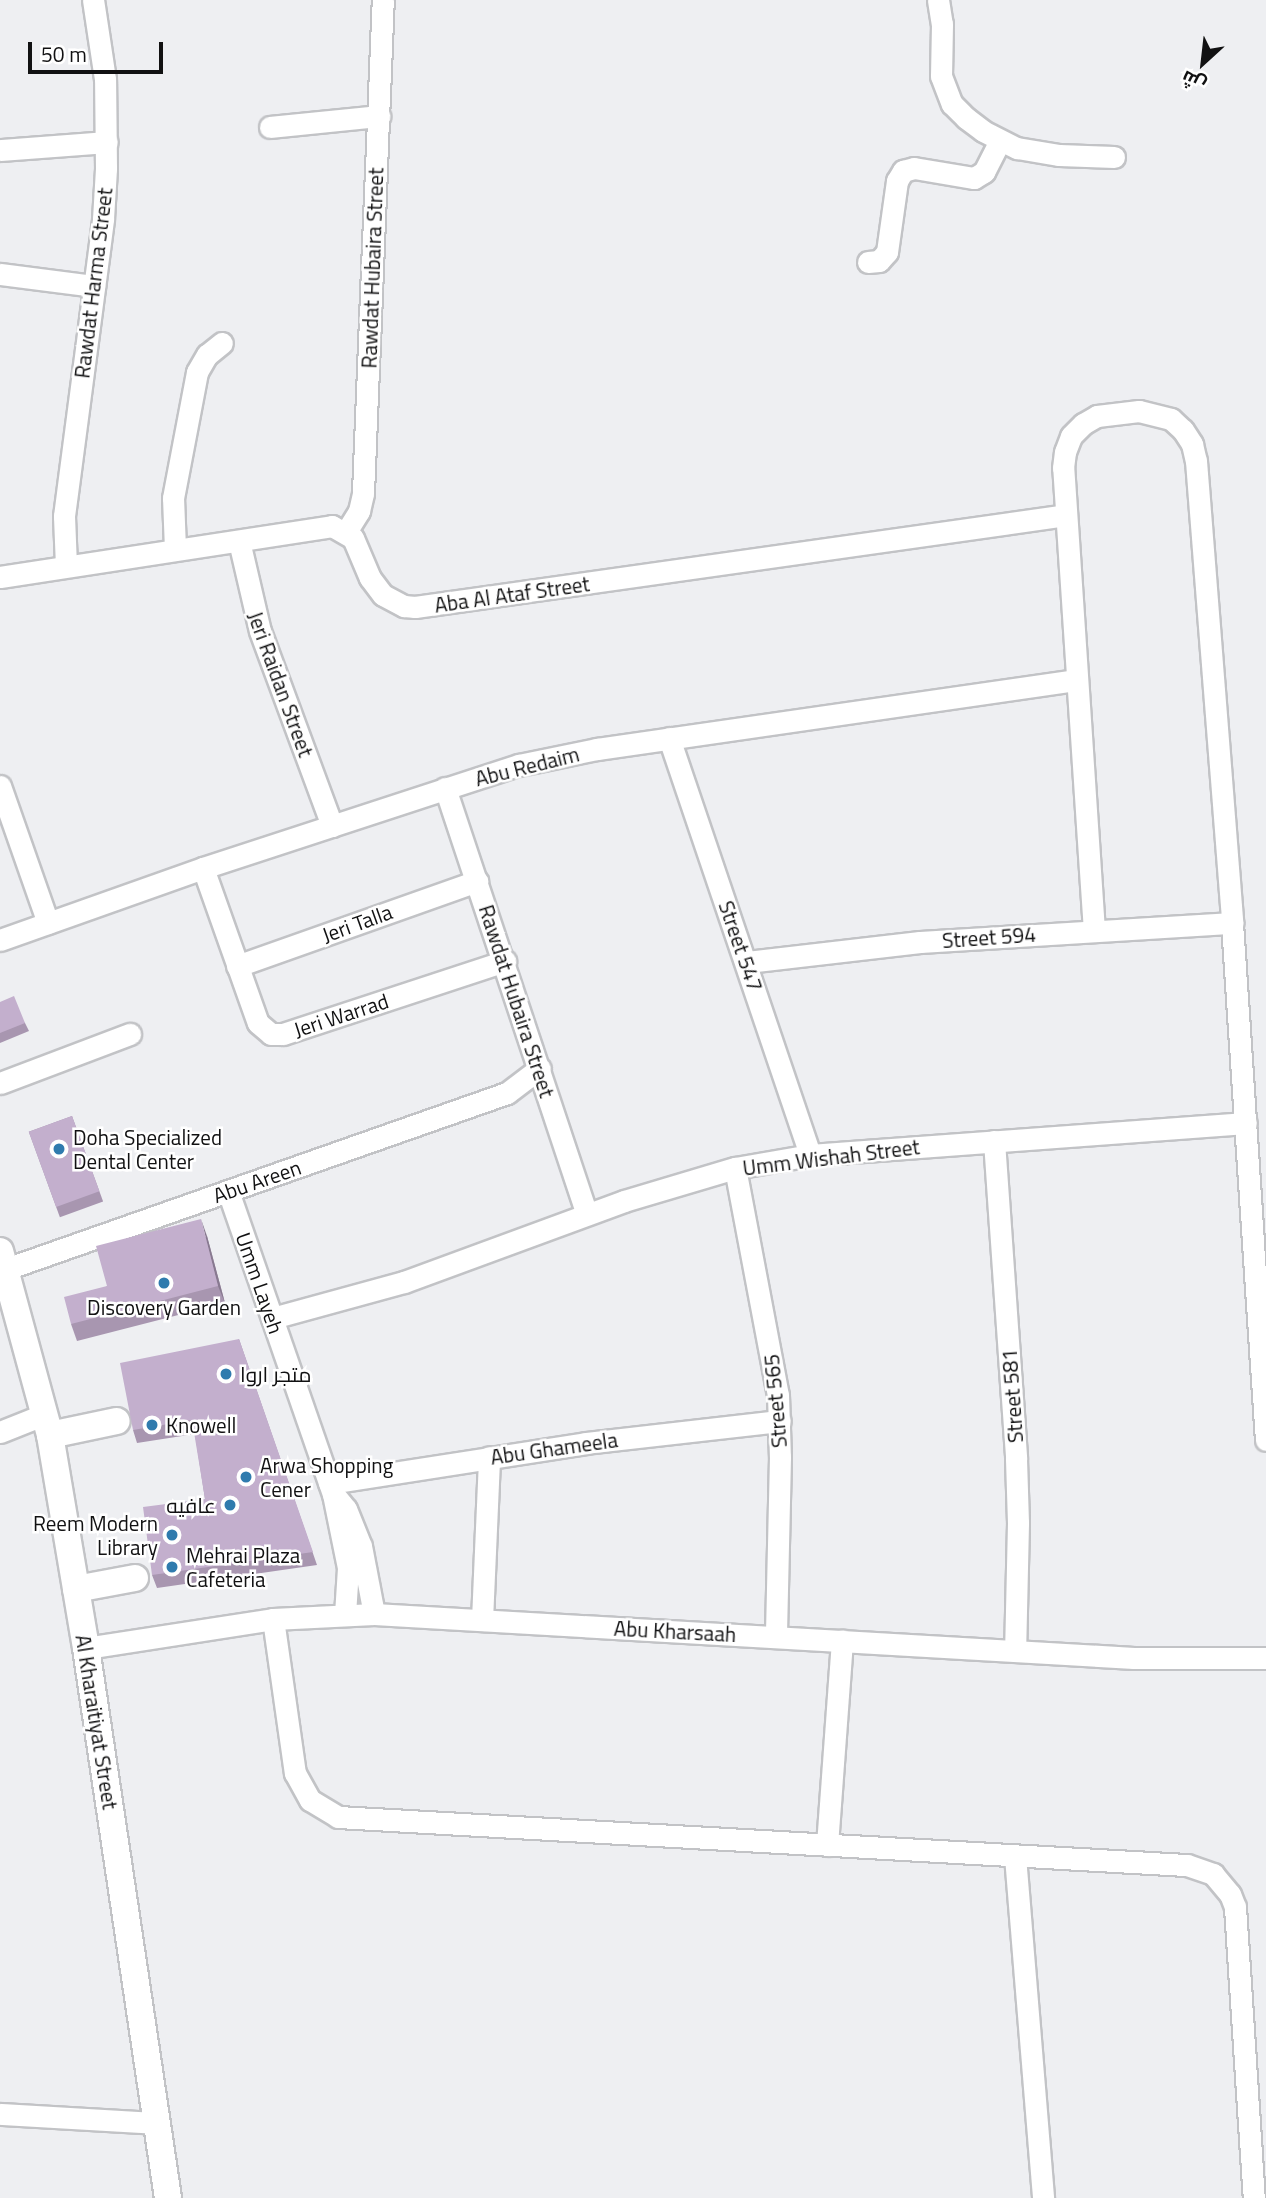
<!DOCTYPE html>
<meta charset="utf-8">
<style>
body{margin:0}
#map{position:relative;width:1266px;height:2198px;overflow:hidden;background:#eeeff2;font-family:"Titillium Web",Cairo,sans-serif}
div>[style]{position:absolute}
[style*='--x']{left:calc(var(--x)*1px);top:calc(var(--y)*1px);width:calc(var(--w)*1px);rotate:calc(var(--a)*1deg)}
.roads{filter:drop-shadow(2px 0 #c2c3c6) drop-shadow(-2px 0 #c2c3c6) drop-shadow(0 2px #c2c3c6) drop-shadow(0 -2px #c2c3c6)}
.minor>*{height:21px;margin:-10.5px;padding:0 10.5px;transform-origin:10.5px;border-radius:10.5px;background:#fff}
.tertiary>*{height:26px;margin:-13px;padding:0 13px;transform-origin:13px;border-radius:13px;background:#fff}
.wall>*{inset:0;background:#a896b0;transform-origin:0 0}
.shaded-wall>*{inset:0;background:#887a90}
.building>*{inset:0;background:#c3afcd;transform-origin:0 0}
.dots>*{width:19px;height:19px;translate:-50% -50%;box-sizing:border-box;border:4px solid #fff;border-radius:50%}
span{translate:-50% -50%;white-space:nowrap;text-align:center;line-height:1.15;-webkit-text-stroke:5px #fff;paint-order:stroke}
.street-label{font-size:21px;color:#111112}
.poi-label{font-size:21px;color:#111112}
.left{translate:0 -50%;text-align:left}
.right{translate:-100% -50%;text-align:right}
.north{position:absolute;left:1168px;top:28px;width:70px;height:70px;-webkit-text-stroke:5px #fff;paint-order:stroke;rotate:207deg;font-size:19px;font-weight:700;line-height:28px;text-align:center;color:#111112}
.north::after{content:'';display:block;margin:auto;width:24px;height:32px;background:#111112;clip-path:polygon(50% 0,100% 100%,50% 72%,0 100%)}
.scale{position:absolute;left:28px;top:42px;width:135px;height:32px;box-sizing:border-box;border:4px solid #111112;border-top:0;padding-left:9px;font-size:21px;line-height:24px;white-space:nowrap;color:#111112;-webkit-text-stroke:5px #fff;paint-order:stroke}
</style>
<div id="map">
<div class="roads">
<div class="minor">
<div style="--x:938;--y:0;--w:24;--a:81"></div>
<div style="--x:942;--y:24;--w:52;--a:91.1"></div>
<div style="--x:941;--y:76;--w:30;--a:69"></div>
<div style="--x:952;--y:104;--w:20;--a:45"></div>
<div style="--x:966;--y:118;--w:21;--a:37"></div>
<div style="--x:983;--y:131;--w:38;--a:27"></div>
<div style="--x:1017;--y:148;--w:43;--a:9.5"></div>
<div style="--x:1059;--y:155;--w:55;--a:2.1"></div>
<div style="--x:270;--y:127;--w:110;--a:-5.8"></div>
<div style="--x:0;--y:150;--w:107;--a:-4.3"></div>
<div style="--x:868;--y:262;--w:11;--a:-5"></div>
<div style="--x:879;--y:261;--w:12;--a:-48"></div>
<div style="--x:887;--y:252;--w:72;--a:-82"></div>
<div style="--x:897;--y:181;--w:12;--a:-59"></div>
<div style="--x:903;--y:171;--w:11;--a:-15"></div>
<div style="--x:914;--y:168;--w:61;--a:9.5"></div>
<div style="--x:974;--y:178;--w:12;--a:-31"></div>
<div style="--x:984;--y:172;--w:35;--a:-63"></div>
<div style="--x:0;--y:274;--w:95;--a:7.3"></div>
<div style="--x:346;--y:532;--w:25;--a:-58"></div>
<div style="--x:359;--y:511;--w:18;--a:-77"></div>
<div style="--x:363;--y:493;--w:493;--a:-87.7"></div>
<div style="--x:239;--y:541;--w:92;--a:76.9"></div>
<div style="--x:260;--y:631;--w:208;--a:69.7"></div>
<div style="--x:175;--y:549;--w:51;--a:-92.2"></div>
<div style="--x:173;--y:498;--w:128;--a:-79.2"></div>
<div style="--x:197;--y:372;--w:20;--a:-60"></div>
<div style="--x:207;--y:355;--w:19;--a:-39"></div>
<div style="--x:66;--y:566;--w:50;--a:-92.3"></div>
<div style="--x:64;--y:516;--w:300;--a:-82.5"></div>
<div style="--x:103;--y:219;--w:51;--a:-86.6"></div>
<div style="--x:106;--y:168;--w:89;--a:-90.6"></div>
<div style="--x:105;--y:79;--w:80;--a:-98.6"></div>
<div style="--x:0;--y:577;--w:336;--a:-8.7"></div>
<div style="--x:332;--y:526;--w:24;--a:30"></div>
<div style="--x:353;--y:538;--w:43;--a:67"></div>
<div style="--x:370;--y:578;--w:21;--a:53"></div>
<div style="--x:383;--y:595;--w:24;--a:28"></div>
<div style="--x:404;--y:606;--w:11;--a:5"></div>
<div style="--x:415;--y:607;--w:657;--a:-8.04"></div>
<div style="--x:669;--y:738;--w:440;--a:71.3"></div>
<div style="--x:0;--y:786;--w:145;--a:70.7"></div>
<div style="--x:445;--y:788;--w:449;--a:71.6"></div>
<div style="--x:203;--y:868;--w:164;--a:70.5"></div>
<div style="--x:258;--y:1023;--w:17;--a:40"></div>
<div style="--x:271;--y:1034;--w:12;--a:0"></div>
<div style="--x:283;--y:1034;--w:234;--a:-18.2"></div>
<div style="--x:1094;--y:931;--w:464;--a:-93.8"></div>
<div style="--x:1063;--y:468;--w:16;--a:-83"></div>
<div style="--x:1065;--y:452;--w:17;--a:-69"></div>
<div style="--x:1071;--y:436;--w:17;--a:-45"></div>
<div style="--x:1083;--y:424;--w:16;--a:-30"></div>
<div style="--x:1097;--y:416;--w:42;--a:-6.8"></div>
<div style="--x:1139;--y:411;--w:33;--a:14"></div>
<div style="--x:1171;--y:419;--w:16;--a:43"></div>
<div style="--x:1183;--y:430;--w:17;--a:57"></div>
<div style="--x:1192;--y:444;--w:17;--a:77"></div>
<div style="--x:1196;--y:461;--w:463;--a:85.5"></div>
<div style="--x:1232;--y:923;--w:518;--a:86.24"></div>
<div style="--x:0;--y:940;--w:215;--a:-19.5"></div>
<div style="--x:203;--y:868;--w:332;--a:-18.1"></div>
<div style="--x:519;--y:765;--w:80;--a:-11.6"></div>
<div style="--x:597;--y:749;--w:483;--a:-8.2"></div>
<div style="--x:747;--y:962;--w:174;--a:-6.6"></div>
<div style="--x:920;--y:942;--w:313;--a:-3.5"></div>
<div style="--x:237;--y:966;--w:255;--a:-19.5"></div>
<div style="--x:0;--y:1083;--w:139;--a:-20.7"></div>
<div style="--x:994;--y:1141;--w:319;--a:86"></div>
<div style="--x:1016;--y:1459;--w:64;--a:88.2"></div>
<div style="--x:1018;--y:1523;--w:128;--a:91.3"></div>
<div style="--x:735;--y:1168;--w:231;--a:79.3"></div>
<div style="--x:778;--y:1395;--w:62;--a:88.2"></div>
<div style="--x:780;--y:1457;--w:180;--a:91.3"></div>
<div style="--x:228;--y:1191;--w:321;--a:70.9"></div>
<div style="--x:333;--y:1494;--w:76;--a:78.5"></div>
<div style="--x:348;--y:1568;--w:46;--a:93.7"></div>
<div style="--x:6;--y:1269;--w:531;--a:-19.36"></div>
<div style="--x:507;--y:1093;--w:41;--a:-37.1"></div>
<div style="--x:272;--y:1318;--w:137;--a:-15.3"></div>
<div style="--x:404;--y:1282;--w:234;--a:-20.2"></div>
<div style="--x:624;--y:1201;--w:116;--a:-16.6"></div>
<div style="--x:735;--y:1168;--w:76;--a:-9.8"></div>
<div style="--x:810;--y:1155;--w:437;--a:-4.2"></div>
<div style="--x:0;--y:1432;--w:48;--a:-21.8"></div>
<div style="--x:329;--y:1483;--w:260;--a:-8.8"></div>
<div style="--x:586;--y:1443;--w:195;--a:-6.5"></div>
<div style="--x:337;--y:1498;--w:14;--a:51"></div>
<div style="--x:346;--y:1509;--w:40;--a:68"></div>
<div style="--x:361;--y:1546;--w:69;--a:79.2"></div>
<div style="--x:273;--y:1619;--w:156;--a:81.9"></div>
<div style="--x:295;--y:1773;--w:31;--a:61"></div>
<div style="--x:310;--y:1800;--w:33;--a:31"></div>
<div style="--x:338;--y:1817;--w:850;--a:3.24"></div>
<div style="--x:1187;--y:1865;--w:28;--a:19"></div>
<div style="--x:1213;--y:1874;--w:26;--a:50"></div>
<div style="--x:1230;--y:1894;--w:14;--a:69"></div>
<div style="--x:1235;--y:1907;--w:292;--a:86.3"></div>
<div style="--x:482;--y:1620;--w:163;--a:-87.5"></div>
<div style="--x:86;--y:1648;--w:189;--a:-8.8"></div>
<div style="--x:273;--y:1619;--w:101;--a:-2.8"></div>
<div style="--x:374;--y:1614;--w:761;--a:3.31"></div>
<div style="--x:1134;--y:1658;--w:132;--a:0"></div>
<div style="--x:827;--y:1845;--w:205;--a:-85.8"></div>
<div style="--x:1015;--y:1856;--w:343;--a:85.3"></div>
<div style="--x:0;--y:2114;--w:157;--a:3.3"></div>
</div>
<div class="tertiary">
<div style="--x:0;--y:1251;--w:191;--a:74.8"></div>
<div style="--x:50;--y:1435;--w:216;--a:80.4"></div>
<div style="--x:86;--y:1648;--w:556;--a:81.52"></div>
<div style="--x:50;--y:1435;--w:68;--a:-11.8"></div>
<div style="--x:76;--y:1589;--w:60;--a:-10.6"></div>
</div>
</div>
<div class="wall">
<div style="clip-path:polygon(0 1002px,25px 1023px,29px 1031px,0 1043px)"></div>
<div style="left:72px;top:1116px;width:91px;height:46px;rotate:70deg"></div>
<div style="clip-path:polygon(207px 1236px,225px 1303px,77px 1341px,71px 1324px,107px 1286px)"></div>
<div style="clip-path:polygon(239px 1339px,317px 1565px,157px 1588px,152px 1575px,205px 1499px,195px 1434px,137px 1443px,133px 1430px)"></div>
</div>
<div class="shaded-wall">
<div style="clip-path:polygon(201px 1219px,207px 1236px,225px 1303px,218px 1286px)"></div>
</div>
<div class="building">
<div style="clip-path:polygon(14px 996px,25px 1023px,0 1033px,0 1002px)"></div>
<div style="left:72px;top:1116px;width:80px;height:46px;rotate:70deg"></div>
<div style="clip-path:polygon(201px 1219px,218px 1286px,71px 1324px,64px 1297px,107px 1286px,96px 1246px)"></div>
<div style="clip-path:polygon(239px 1339px,313px 1552px,152px 1575px,143px 1507px,205px 1499px,192px 1420px,133px 1430px,120px 1363px)"></div>
</div>
<div class="dots">
<div style="left:59px;top:1149px;background:#2f7bae"></div>
<div style="left:164px;top:1283px;background:#2f7bae"></div>
<div style="left:226px;top:1374px;background:#2f7bae"></div>
<div style="left:152px;top:1425px;background:#2f7bae"></div>
<div style="left:246px;top:1477px;background:#2f7bae"></div>
<div style="left:230px;top:1505px;background:#2f7bae"></div>
<div style="left:172px;top:1535px;background:#2f7bae"></div>
<div style="left:172px;top:1567px;background:#2f7bae"></div>
</div>
<div class="street-label">
<span style="left:372px;top:268px;rotate:-88deg">Rawdat Hubaira Street</span>
<span style="left:93px;top:283px;rotate:-83deg">Rawdat Harma Street</span>
<span style="left:512px;top:594px;rotate:-8deg">Aba Al Ataf Street</span>
<span style="left:281px;top:684px;rotate:70deg">Jeri Raidan Street</span>
<span style="left:527px;top:766px;rotate:-14deg">Abu Redaim</span>
<span style="left:357px;top:923px;rotate:-20deg">Jeri Talla</span>
<span style="left:989px;top:937px;rotate:-4deg">Street 594</span>
<span style="left:741px;top:946px;rotate:71deg">Street 547</span>
<span style="left:517px;top:1001px;rotate:72deg">Rawdat Hubaira Street</span>
<span style="left:341px;top:1015px;rotate:-18deg">Jeri Warrad</span>
<span style="left:831px;top:1157px;rotate:-7deg">Umm Wishah Street</span>
<span style="left:257px;top:1181px;rotate:-19deg">Abu Areen</span>
<span style="left:260px;top:1283px;rotate:71deg">Umm Layeh</span>
<span style="left:1012px;top:1396px;rotate:-94deg">Street 581</span>
<span style="left:775px;top:1401px;rotate:-95deg">Street 565</span>
<span style="left:554px;top:1448px;rotate:-8deg">Abu Ghameela</span>
<span style="left:675px;top:1631px;rotate:3deg">Abu Kharsaah</span>
<span style="left:97px;top:1722px;rotate:81deg">Al Kharaitiyat Street</span>
</div>
<div class="poi-label">
<span class="left" style="left:73px;top:1149px">Doha Specialized<br>Dental Center</span>
<span style="left:164px;top:1307px">Discovery Garden</span>
<span class="left" style="left:240px;top:1374px">متجر اروا</span>
<span class="left" style="left:166px;top:1425px">Knowell</span>
<span class="left" style="left:260px;top:1477px">Arwa Shopping<br>Cener</span>
<span class="right" style="left:216px;top:1505px">عافيه</span>
<span class="right" style="left:158px;top:1535px">Reem Modern<br>Library</span>
<span class="left" style="left:186px;top:1567px">Mehrai Plaza<br>Cafeteria</span>
</div>
<div class="north">ش</div>
<div class="scale">50 m</div>
</div>
